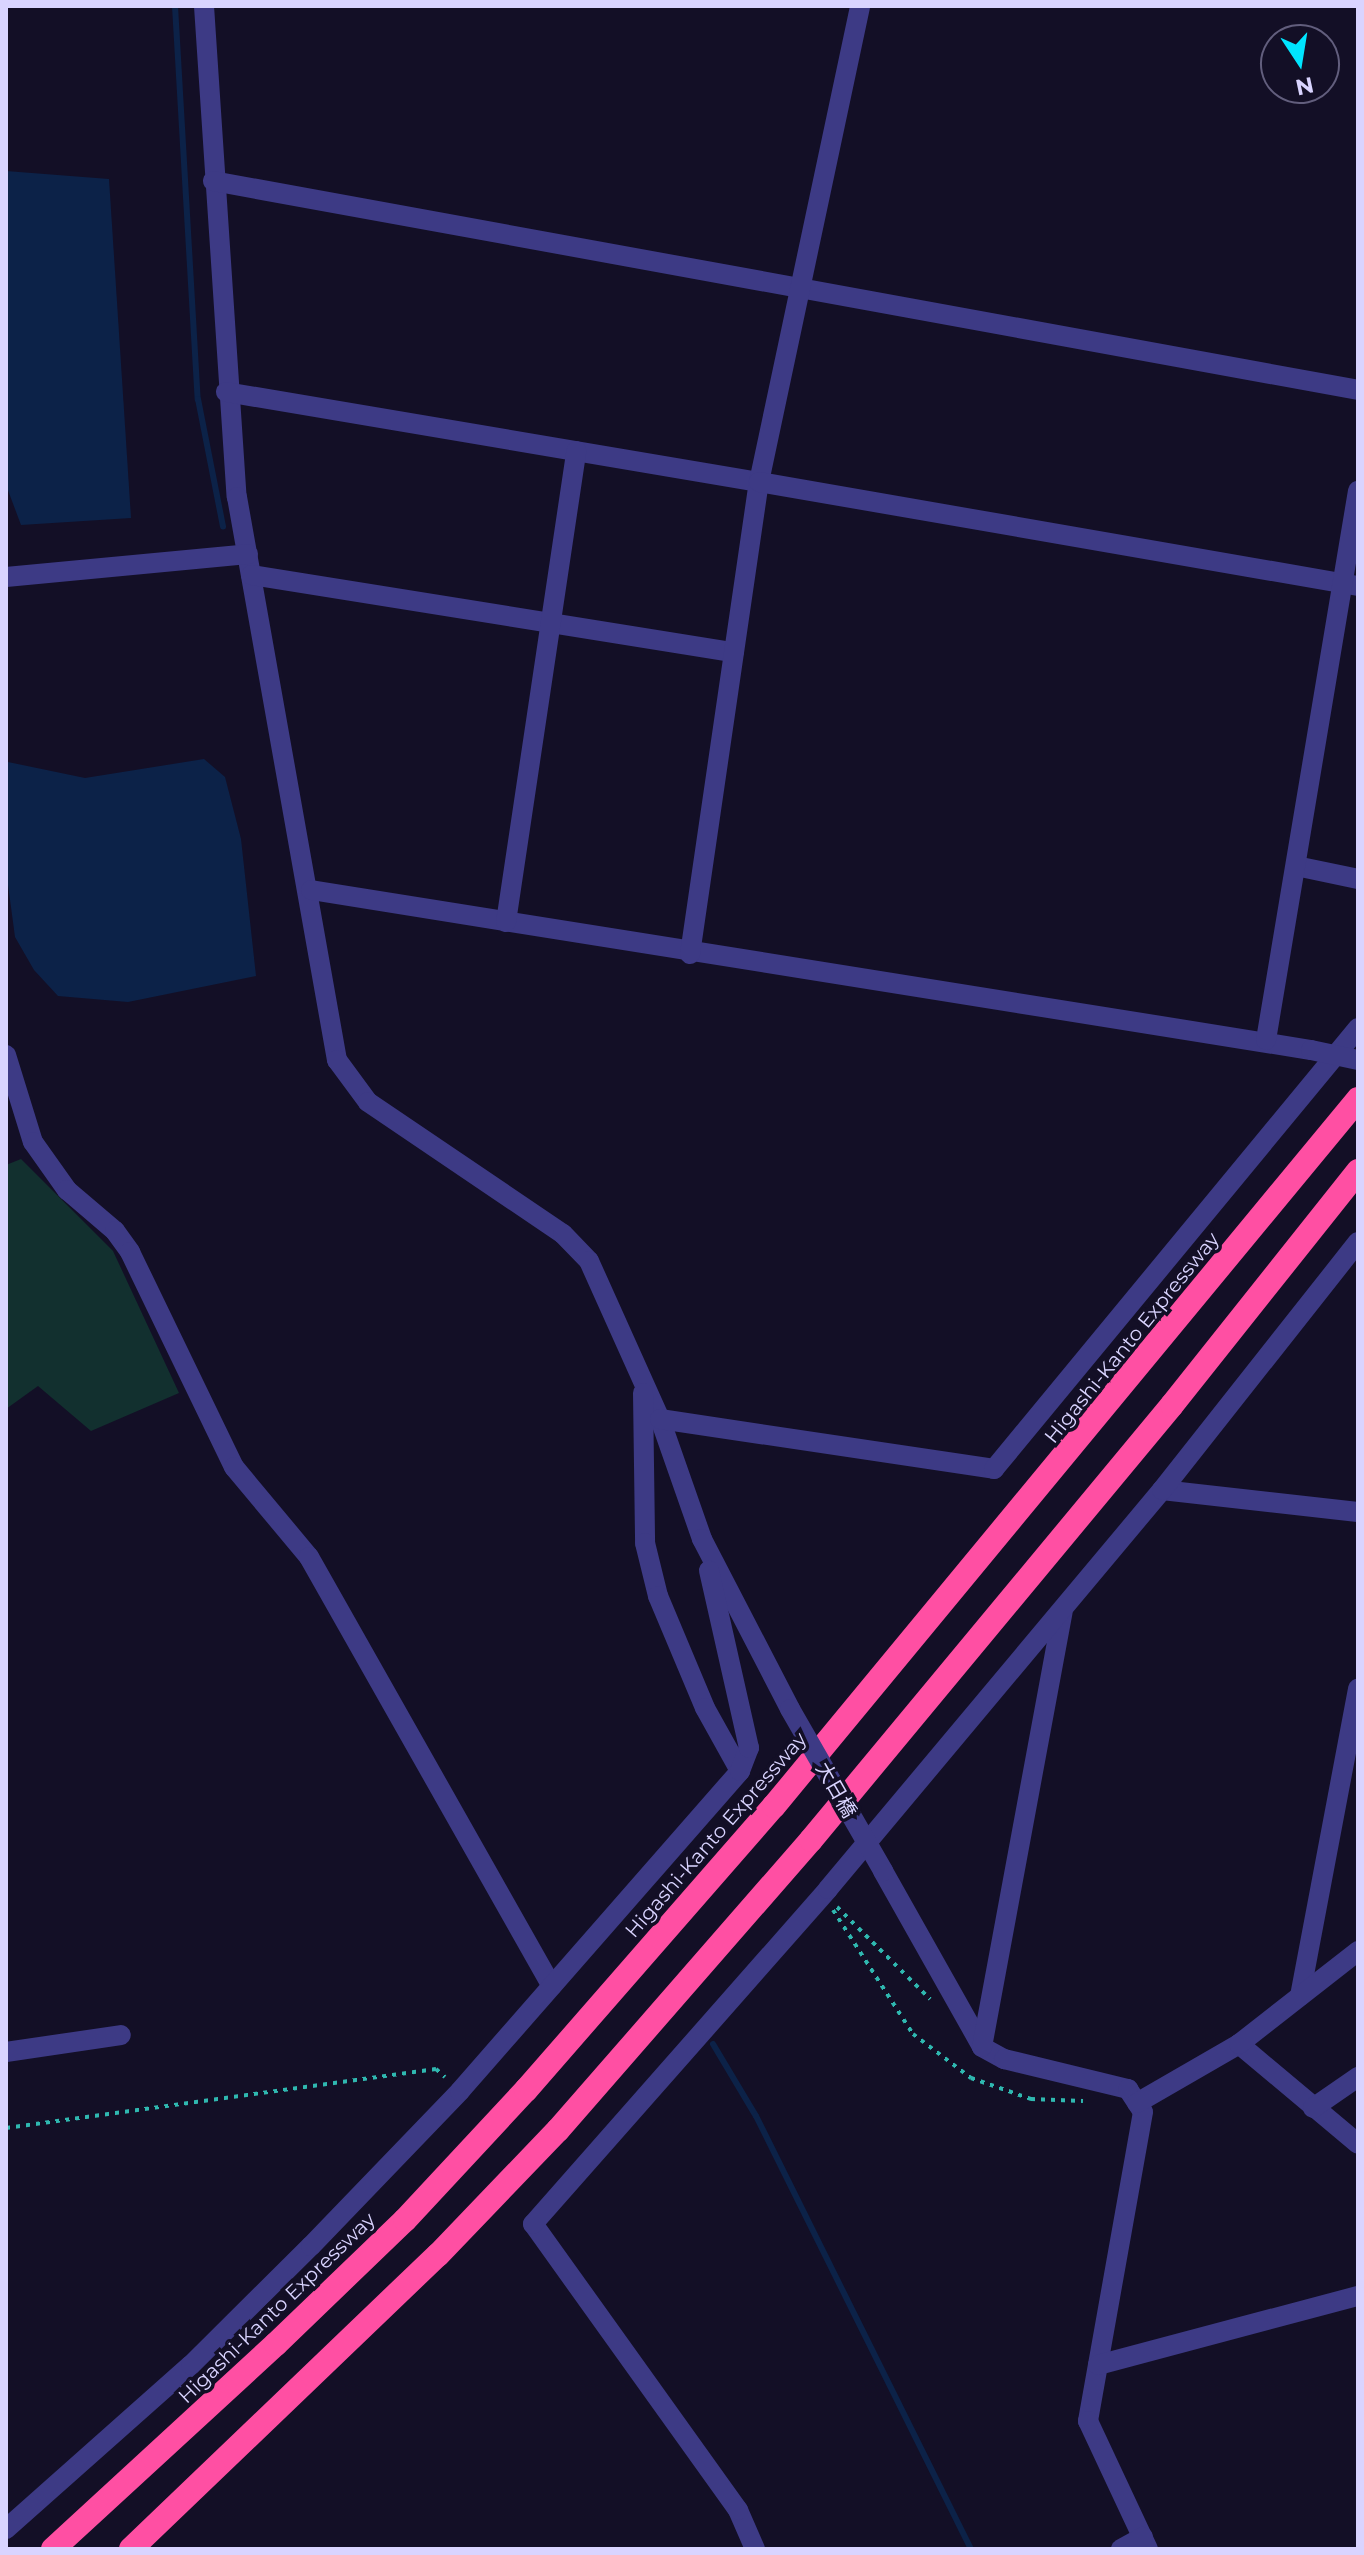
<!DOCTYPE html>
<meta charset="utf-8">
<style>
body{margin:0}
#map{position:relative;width:1364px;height:2555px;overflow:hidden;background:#130f26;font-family:Montserrat,"Noto Sans JP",sans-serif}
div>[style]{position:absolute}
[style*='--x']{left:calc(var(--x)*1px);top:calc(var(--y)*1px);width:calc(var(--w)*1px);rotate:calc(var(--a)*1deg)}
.green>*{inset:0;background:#12302f}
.water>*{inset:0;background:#0c2248}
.stream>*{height:6px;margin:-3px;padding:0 3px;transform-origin:3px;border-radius:3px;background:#0c2248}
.path>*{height:4px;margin-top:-2px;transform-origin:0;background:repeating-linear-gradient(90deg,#2fb8b0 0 4px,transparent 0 10px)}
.street>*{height:20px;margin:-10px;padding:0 10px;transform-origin:10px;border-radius:10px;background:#3d3a85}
.highway>*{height:24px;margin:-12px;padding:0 12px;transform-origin:12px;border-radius:12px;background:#ff4fa3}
.street-bridge>*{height:20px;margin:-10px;padding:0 10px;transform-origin:10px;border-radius:10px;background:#3d3a85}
span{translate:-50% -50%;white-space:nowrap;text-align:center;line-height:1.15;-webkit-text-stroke:7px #130f26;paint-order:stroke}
.street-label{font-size:20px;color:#d9d4ff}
.frame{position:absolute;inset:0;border:8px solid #d9d4ff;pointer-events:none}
.north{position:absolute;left:1260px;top:24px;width:80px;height:80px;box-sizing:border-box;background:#130f26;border:2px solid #625e7d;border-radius:50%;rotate:168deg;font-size:22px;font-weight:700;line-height:32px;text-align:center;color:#d9d4ff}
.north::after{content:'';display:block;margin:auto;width:28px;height:36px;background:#00e5ff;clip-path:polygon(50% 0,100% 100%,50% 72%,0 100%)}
</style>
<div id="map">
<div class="green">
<div style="clip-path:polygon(21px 1159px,113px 1251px,179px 1393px,91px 1431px,38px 1386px,6px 1409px,6px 1165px)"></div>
</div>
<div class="water">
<div style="clip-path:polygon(6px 171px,109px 179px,131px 518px,21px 525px,6px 485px)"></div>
<div style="clip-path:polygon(204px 759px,225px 777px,241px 839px,256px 976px,128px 1002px,58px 996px,34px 970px,15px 937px,6px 870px,8px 762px,85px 778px)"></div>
</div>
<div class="stream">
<div style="--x:175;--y:6;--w:394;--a:86.7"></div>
<div style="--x:198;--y:399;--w:130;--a:78.9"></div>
<div style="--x:713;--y:2044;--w:84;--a:59.2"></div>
<div style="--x:756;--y:2116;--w:483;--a:63.6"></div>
</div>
<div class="path">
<div style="--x:837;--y:1907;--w:131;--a:44.7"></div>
<div style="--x:833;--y:1910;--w:148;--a:57.2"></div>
<div style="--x:913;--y:2034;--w:73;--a:37.2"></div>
<div style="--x:971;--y:2078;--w:64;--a:19.3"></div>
<div style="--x:1031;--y:2099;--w:52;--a:2.2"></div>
<div style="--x:6;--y:2128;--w:434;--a:-7.8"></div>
<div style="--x:436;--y:2069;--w:12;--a:42"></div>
</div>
<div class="street">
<div style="--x:204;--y:6;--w:492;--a:86.2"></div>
<div style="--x:237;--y:497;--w:572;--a:79.93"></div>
<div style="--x:337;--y:1060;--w:52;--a:53.6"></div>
<div style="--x:368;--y:1102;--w:235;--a:34.1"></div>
<div style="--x:563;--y:1234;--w:37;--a:46"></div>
<div style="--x:589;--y:1261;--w:173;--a:65.8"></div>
<div style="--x:660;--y:1419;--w:127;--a:70.7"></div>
<div style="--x:702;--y:1539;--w:191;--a:62.6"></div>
<div style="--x:213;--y:181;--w:1164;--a:10.34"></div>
<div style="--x:226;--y:392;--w:541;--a:9.58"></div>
<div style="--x:759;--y:482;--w:487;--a:-78"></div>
<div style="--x:251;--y:575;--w:489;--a:9.1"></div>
<div style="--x:6;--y:577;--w:243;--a:-5.4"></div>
<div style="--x:1296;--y:866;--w:63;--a:11.8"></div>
<div style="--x:311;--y:890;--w:1013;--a:9.09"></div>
<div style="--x:506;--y:922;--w:476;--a:-81.5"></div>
<div style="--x:690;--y:954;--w:477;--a:-81.7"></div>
<div style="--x:759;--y:482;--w:608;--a:9.85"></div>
<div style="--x:1266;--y:1040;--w:557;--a:-80.49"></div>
<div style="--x:6;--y:1055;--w:91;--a:72.8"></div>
<div style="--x:33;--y:1142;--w:59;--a:54.7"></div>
<div style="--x:67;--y:1190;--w:63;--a:40.5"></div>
<div style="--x:115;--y:1231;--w:26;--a:54"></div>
<div style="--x:130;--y:1252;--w:239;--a:64.2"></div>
<div style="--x:234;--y:1467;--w:117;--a:50.2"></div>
<div style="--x:309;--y:1557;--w:493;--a:60.5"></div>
<div style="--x:643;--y:1393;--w:150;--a:89.2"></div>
<div style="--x:645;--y:1543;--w:55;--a:76.2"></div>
<div style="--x:658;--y:1596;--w:121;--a:67.2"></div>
<div style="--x:705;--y:1708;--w:72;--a:60.9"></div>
<div style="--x:660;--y:1419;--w:338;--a:8.5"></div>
<div style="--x:994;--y:1469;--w:572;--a:-50.46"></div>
<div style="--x:1162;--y:1490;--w:197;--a:6.4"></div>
<div style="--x:883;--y:1871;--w:202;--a:60.6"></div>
<div style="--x:982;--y:2047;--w:25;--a:29"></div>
<div style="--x:1004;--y:2059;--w:128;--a:13.6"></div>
<div style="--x:1128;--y:2089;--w:27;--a:57"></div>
<div style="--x:1143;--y:2112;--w:314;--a:100.1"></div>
<div style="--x:1088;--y:2421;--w:141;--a:64.9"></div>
<div style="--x:1300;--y:1996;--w:313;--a:-79.3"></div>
<div style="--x:1239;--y:2044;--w:155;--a:40"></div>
<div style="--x:982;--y:2047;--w:442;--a:-79.5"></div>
<div style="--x:6;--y:2052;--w:116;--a:-8.4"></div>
<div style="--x:1137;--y:2103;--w:118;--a:-30"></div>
<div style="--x:1239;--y:2044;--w:151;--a:-38"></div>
<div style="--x:1313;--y:2108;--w:55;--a:-34.6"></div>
<div style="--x:1098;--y:2365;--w:269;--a:-14.9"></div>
<div style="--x:6;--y:2529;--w:247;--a:-41.6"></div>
<div style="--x:191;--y:2365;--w:169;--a:-44.8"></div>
<div style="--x:311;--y:2246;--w:215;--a:-46.1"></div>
<div style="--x:460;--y:2091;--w:425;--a:-48.8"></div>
<div style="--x:740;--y:1771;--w:25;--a:-69"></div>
<div style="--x:749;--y:1748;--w:182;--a:-102.7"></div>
<div style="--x:755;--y:2549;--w:43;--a:-113.6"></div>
<div style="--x:738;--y:2510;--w:352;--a:-125.6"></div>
<div style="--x:533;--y:2224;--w:446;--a:-48.6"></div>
<div style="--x:828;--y:1889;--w:520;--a:-50.07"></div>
<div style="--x:1162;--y:1490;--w:316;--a:-51.7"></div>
<div style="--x:1121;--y:2549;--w:25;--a:-29"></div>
</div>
<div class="highway">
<div style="--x:53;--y:2549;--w:303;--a:-42.6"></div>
<div style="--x:276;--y:2344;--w:179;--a:-43.9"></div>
<div style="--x:405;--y:2220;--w:178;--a:-47.1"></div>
<div style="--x:526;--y:2090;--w:377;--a:-48.9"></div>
<div style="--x:774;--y:1806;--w:917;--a:-50.44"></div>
<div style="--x:131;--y:2549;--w:425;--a:-43.8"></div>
<div style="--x:438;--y:2255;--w:173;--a:-46.2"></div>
<div style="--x:558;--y:2130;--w:385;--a:-48.9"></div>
<div style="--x:811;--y:1840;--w:565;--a:-50.31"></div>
<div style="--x:1172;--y:1405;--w:299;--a:-51.5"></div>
</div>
<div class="street-bridge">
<div style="--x:1311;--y:1050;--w:48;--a:12"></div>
<div style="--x:790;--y:1709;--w:187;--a:60.1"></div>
</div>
<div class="street-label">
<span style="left:1132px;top:1338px;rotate:-51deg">Higashi-Kanto Expressway</span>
<span style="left:836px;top:1790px;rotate:60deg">大日橋</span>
<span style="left:716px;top:1835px;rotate:-49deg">Higashi-Kanto Expressway</span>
<span style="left:277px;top:2308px;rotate:-44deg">Higashi-Kanto Expressway</span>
</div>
<div class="frame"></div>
<div class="north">N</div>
</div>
